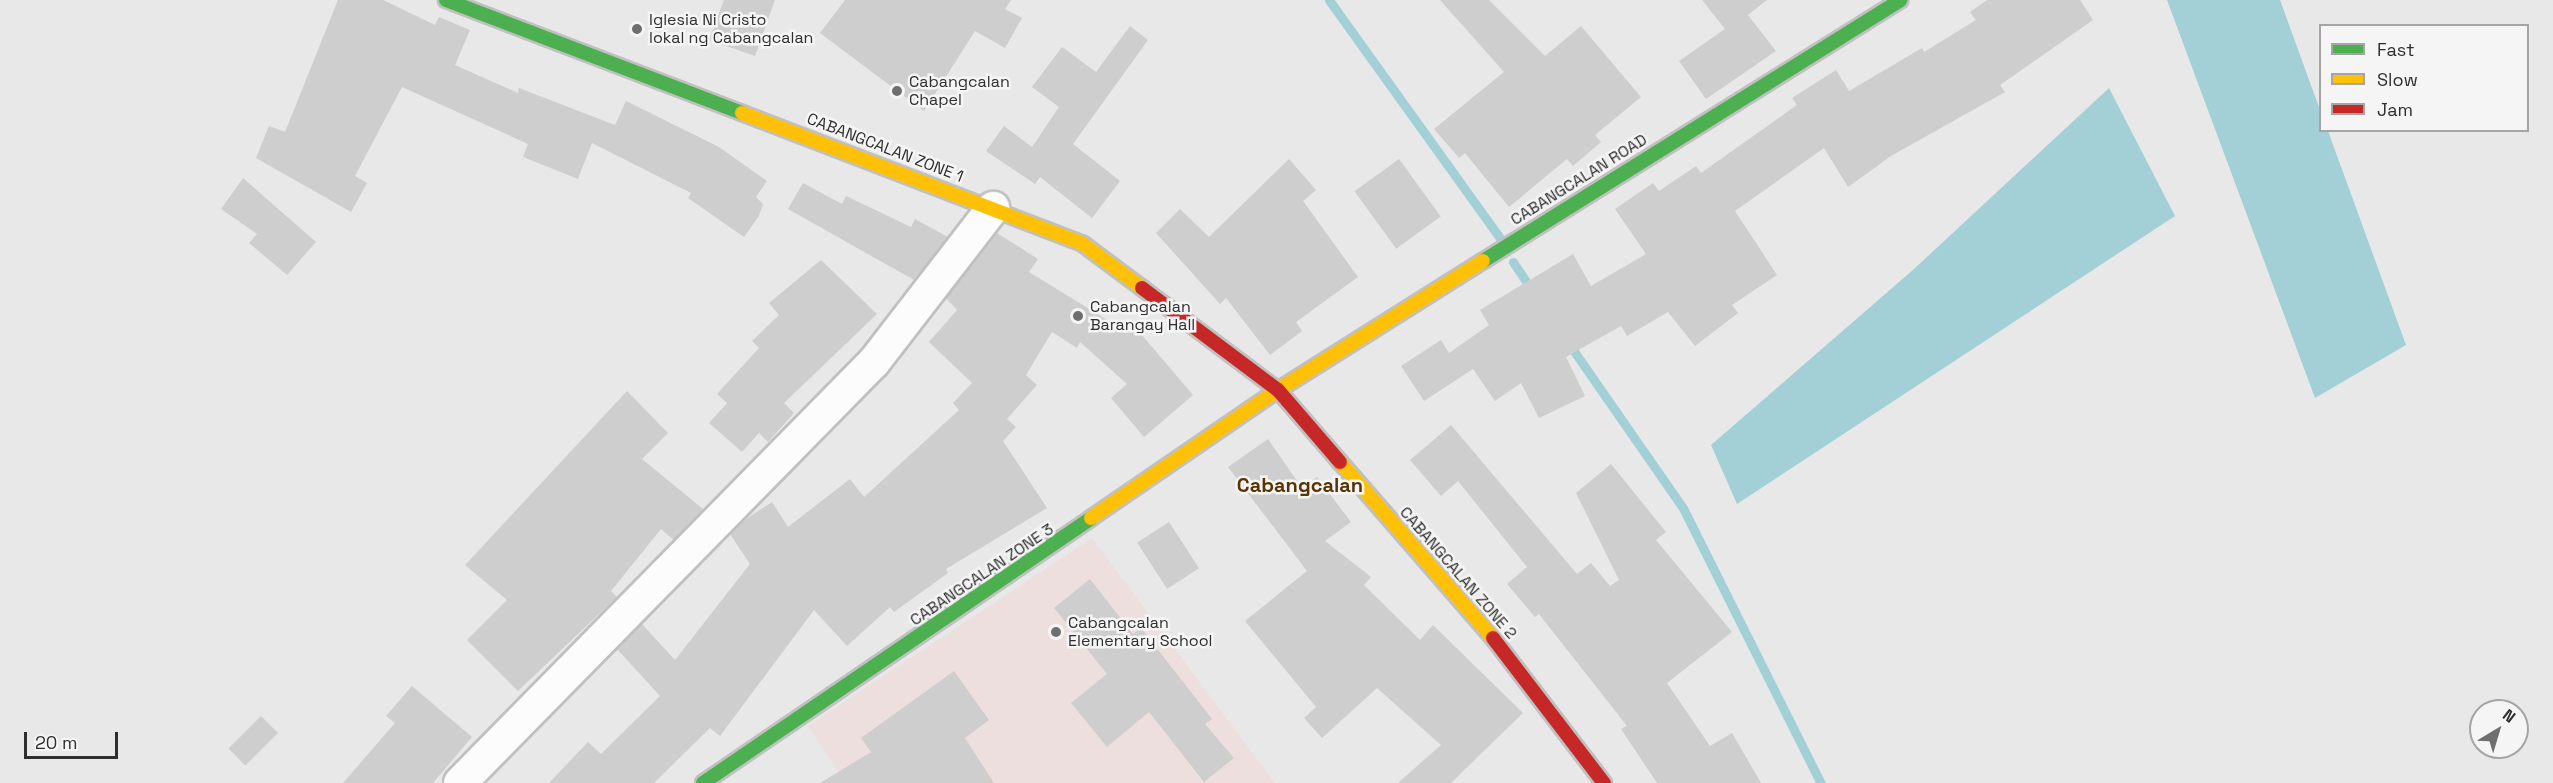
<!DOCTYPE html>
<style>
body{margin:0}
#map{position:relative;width:2553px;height:783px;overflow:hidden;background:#e8e8e8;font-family:"Space Grotesk",sans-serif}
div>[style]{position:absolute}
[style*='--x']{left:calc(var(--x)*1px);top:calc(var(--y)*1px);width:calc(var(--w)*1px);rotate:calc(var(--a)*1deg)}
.education>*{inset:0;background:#eedfdf}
.water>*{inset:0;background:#a2d0d6}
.stream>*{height:9px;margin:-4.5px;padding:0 4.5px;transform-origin:4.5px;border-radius:4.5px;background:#a2d0d6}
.building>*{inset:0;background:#cececf;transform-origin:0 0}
.roads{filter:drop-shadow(2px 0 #c0c0c1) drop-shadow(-2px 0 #c0c0c1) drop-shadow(0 2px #c0c0c1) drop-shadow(0 -2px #c0c0c1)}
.street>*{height:32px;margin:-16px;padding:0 16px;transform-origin:16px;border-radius:16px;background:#fcfcfc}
.fast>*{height:14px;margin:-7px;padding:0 7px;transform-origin:7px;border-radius:7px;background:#4caf50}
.slow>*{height:14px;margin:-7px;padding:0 7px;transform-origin:7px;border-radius:7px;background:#ffc107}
.jam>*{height:14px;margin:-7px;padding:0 7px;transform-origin:7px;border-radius:7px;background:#c62828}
.dots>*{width:16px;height:16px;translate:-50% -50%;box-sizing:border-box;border:3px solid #f5f5f6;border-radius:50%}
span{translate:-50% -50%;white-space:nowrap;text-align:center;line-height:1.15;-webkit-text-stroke:5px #f5f5f6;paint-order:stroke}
.poi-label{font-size:16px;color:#2e2e2f}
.left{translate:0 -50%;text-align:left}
.street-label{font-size:16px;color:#2e2e2f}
.quarter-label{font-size:20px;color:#593301;font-weight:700}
.legend{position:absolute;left:2319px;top:24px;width:210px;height:108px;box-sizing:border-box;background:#f5f5f6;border:2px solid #a5a5a6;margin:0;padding:8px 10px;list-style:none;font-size:18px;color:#2e2e2f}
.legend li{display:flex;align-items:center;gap:12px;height:30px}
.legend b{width:30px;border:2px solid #a5a5a6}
.north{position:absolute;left:2469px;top:699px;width:60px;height:60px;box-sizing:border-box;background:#f5f5f6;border:2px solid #a5a5a6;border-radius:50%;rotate:38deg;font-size:16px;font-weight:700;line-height:24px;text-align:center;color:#2e2e2f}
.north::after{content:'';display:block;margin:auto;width:21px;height:27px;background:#6f6f70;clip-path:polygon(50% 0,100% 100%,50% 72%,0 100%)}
.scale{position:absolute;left:24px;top:732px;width:94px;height:27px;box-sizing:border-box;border:3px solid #2e2e2f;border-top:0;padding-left:8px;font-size:18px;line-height:21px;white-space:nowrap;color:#2e2e2f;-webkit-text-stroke:4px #f5f5f6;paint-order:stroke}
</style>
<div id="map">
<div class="education">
<div style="clip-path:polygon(1092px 538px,1275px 783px,846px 783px,808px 726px)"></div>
</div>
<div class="water">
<div style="clip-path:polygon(2167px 0,2280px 0,2320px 110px,2320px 130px,2328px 131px,2406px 345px,2315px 398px)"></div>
<div style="clip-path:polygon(2109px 88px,2175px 216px,1737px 504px,1711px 445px,1914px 269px)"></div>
</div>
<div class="stream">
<div style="--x:1329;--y:0;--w:294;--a:54.3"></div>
<div style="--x:1513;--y:262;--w:34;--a:56"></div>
<div style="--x:1569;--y:344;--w:200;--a:55.2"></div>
<div style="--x:1683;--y:508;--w:308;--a:63.4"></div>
</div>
<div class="building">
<div style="clip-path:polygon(338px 0,383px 0,435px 25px,439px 17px,470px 30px,455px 65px,518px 93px,519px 88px,615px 125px,626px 101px,719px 147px,767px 181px,756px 197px,763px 204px,759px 216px,744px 237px,688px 198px,691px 193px,592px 143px,578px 179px,523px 157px,528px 144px,402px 87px,355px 176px,367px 183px,351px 212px,256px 158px,269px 126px,285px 132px)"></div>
<div style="clip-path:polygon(724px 0,775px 0,755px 56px,709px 40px)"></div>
<div style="clip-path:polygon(845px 0,1011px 0,1005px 9px,1022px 18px,1005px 48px,975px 31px,924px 111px,820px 33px)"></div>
<div style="clip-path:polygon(1440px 0,1489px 0,1545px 56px,1581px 26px,1641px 97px,1595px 135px,1601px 142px,1573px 166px,1567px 159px,1509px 207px,1465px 153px,1459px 158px,1434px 129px,1504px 72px)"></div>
<div style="clip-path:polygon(1702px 0,1767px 0,1748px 15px,1776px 51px,1706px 99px,1679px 61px,1725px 29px)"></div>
<div style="clip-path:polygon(1987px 0,2080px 0,2093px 20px,2000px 85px,2005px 92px,1891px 156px,1848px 187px,1824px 148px,1735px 211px,1777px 275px,1732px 305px,1738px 313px,1695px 346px,1668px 312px,1627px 336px,1621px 326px,1566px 357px,1585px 396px,1539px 418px,1521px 383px,1495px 401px,1473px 369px,1424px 401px,1401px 366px,1441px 340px,1449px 353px,1489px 325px,1480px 310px,1573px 254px,1591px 286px,1646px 254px,1615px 209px,1653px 183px,1659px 191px,1696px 166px,1701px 173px,1797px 105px,1792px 98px,1836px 70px,1849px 91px,1922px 48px,1924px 52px,1976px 20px,1970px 12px)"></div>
<div style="clip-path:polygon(1130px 26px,1148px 40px,1073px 144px,1120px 181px,1092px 218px,1040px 177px,1035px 184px,986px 151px,1004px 126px,1032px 147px,1059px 107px,1032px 87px,1062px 47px,1096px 72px)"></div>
<div style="clip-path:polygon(1289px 159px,1316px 190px,1303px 201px,1358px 277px,1296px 322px,1302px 331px,1270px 355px,1226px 298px,1220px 304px,1156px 233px,1180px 209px,1209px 237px)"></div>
<div style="left:1399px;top:159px;width:71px;height:55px;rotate:54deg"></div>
<div style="clip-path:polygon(243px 178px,316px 242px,287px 275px,249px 243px,257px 234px,221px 209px)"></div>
<div style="clip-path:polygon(803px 183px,842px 204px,846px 196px,911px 227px,915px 219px,948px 237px,914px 280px,788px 209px)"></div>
<div style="clip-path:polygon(997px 233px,1038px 259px,1029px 272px,1122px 329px,1130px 321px,1193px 395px,1144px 437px,1111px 398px,1127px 384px,1080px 342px,1077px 348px,1052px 332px,1026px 375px,1037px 385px,1007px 419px,1016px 427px,1003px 441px,1047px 508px,946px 569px,948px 573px,894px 612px,890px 607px,847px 646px,814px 610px,720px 736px,710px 728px,654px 783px,549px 783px,588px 742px,601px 754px,660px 696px,617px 649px,642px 624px,675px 660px,750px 564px,730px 534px,743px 521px,772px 502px,788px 527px,850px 479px,864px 497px,959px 410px,953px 403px,972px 383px,929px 342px,957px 310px,946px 298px)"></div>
<div style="clip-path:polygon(821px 260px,877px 314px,784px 403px,794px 413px,768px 442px,759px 433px,742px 452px,709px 423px,727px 403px,717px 394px,759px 348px,752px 341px,779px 315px,769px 303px)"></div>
<div style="clip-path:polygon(627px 391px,668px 433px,642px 459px,703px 509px,674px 540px,661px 529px,611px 591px,617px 597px,518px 691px,467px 640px,507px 600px,465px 565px)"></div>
<div style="clip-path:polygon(1451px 425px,1577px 574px,1591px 563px,1610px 586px,1619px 580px,1576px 493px,1611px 464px,1666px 532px,1656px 540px,1732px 632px,1667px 683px,1710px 746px,1732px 733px,1761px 783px,1657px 783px,1621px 729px,1627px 726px,1539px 614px,1535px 617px,1507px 584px,1527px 567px,1458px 481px,1441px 496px,1410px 460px)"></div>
<div style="clip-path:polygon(1268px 439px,1302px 488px,1317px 477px,1351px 522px,1325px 541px,1371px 577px,1364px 585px,1420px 640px,1433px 625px,1523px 713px,1451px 783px,1398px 783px,1441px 745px,1377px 688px,1322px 738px,1304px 718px,1316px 707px,1245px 621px,1307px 571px,1228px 467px)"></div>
<div style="left:1169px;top:522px;width:55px;height:38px;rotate:57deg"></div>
<div style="clip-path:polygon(1090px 579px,1133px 634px,1141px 628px,1212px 719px,1205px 724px,1234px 758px,1204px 782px,1149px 712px,1107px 747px,1071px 703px,1107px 674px,1054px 608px)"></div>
<div style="clip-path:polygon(954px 671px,989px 720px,965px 738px,994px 783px,820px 783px,871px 752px,861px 738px)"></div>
<div style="clip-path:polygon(412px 686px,472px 737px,433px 783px,343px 783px,395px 723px,386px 716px)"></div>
<div style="left:261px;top:716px;width:24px;height:46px;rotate:45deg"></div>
</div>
<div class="roads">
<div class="street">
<div style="--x:460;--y:783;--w:590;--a:-45.48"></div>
<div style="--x:874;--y:362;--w:195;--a:-52.3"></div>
</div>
<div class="fast">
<div style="--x:446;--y:0;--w:317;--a:20.9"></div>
<div style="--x:1483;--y:261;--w:492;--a:-32"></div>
<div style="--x:703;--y:783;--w:470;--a:-34.3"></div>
</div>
<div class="slow">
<div style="--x:742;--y:113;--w:365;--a:21"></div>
<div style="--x:1083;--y:244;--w:74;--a:36.7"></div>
<div style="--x:1340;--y:462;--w:233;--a:49"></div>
<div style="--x:1091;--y:518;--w:227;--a:-34.4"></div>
<div style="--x:1278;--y:390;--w:242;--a:-32.2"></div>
</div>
<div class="jam">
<div style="--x:1142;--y:288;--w:170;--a:36.9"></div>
<div style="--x:1278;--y:390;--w:95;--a:49.3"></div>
<div style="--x:1493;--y:638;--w:183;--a:52.6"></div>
</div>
</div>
<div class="dots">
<div style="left:637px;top:29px;background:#6f6f70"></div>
<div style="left:897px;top:91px;background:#6f6f70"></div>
<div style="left:1078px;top:316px;background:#6f6f70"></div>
<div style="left:1056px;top:632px;background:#6f6f70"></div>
</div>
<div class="poi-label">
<span class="left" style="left:649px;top:29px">Iglesia Ni Cristo<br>lokal ng Cabangcalan</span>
<span class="left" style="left:909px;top:91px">Cabangcalan<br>Chapel</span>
<span class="left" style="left:1090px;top:316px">Cabangcalan<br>Barangay Hall</span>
<span class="left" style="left:1068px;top:632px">Cabangcalan<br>Elementary School</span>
</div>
<div class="street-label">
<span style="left:885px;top:148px;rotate:21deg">CABANGCALAN ZONE 1</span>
<span style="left:1579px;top:180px;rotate:-32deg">CABANGCALAN ROAD</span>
<span style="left:1458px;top:573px;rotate:49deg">CABANGCALAN ZONE 2</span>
<span style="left:982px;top:575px;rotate:-34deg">CABANGCALAN ZONE 3</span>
</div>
<div class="quarter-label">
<span style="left:1300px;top:485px">Cabangcalan</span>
</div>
<ul class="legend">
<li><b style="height:8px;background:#4caf50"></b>Fast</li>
<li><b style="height:8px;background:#ffc107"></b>Slow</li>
<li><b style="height:8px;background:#c62828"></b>Jam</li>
</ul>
<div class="north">N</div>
<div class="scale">20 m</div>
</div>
